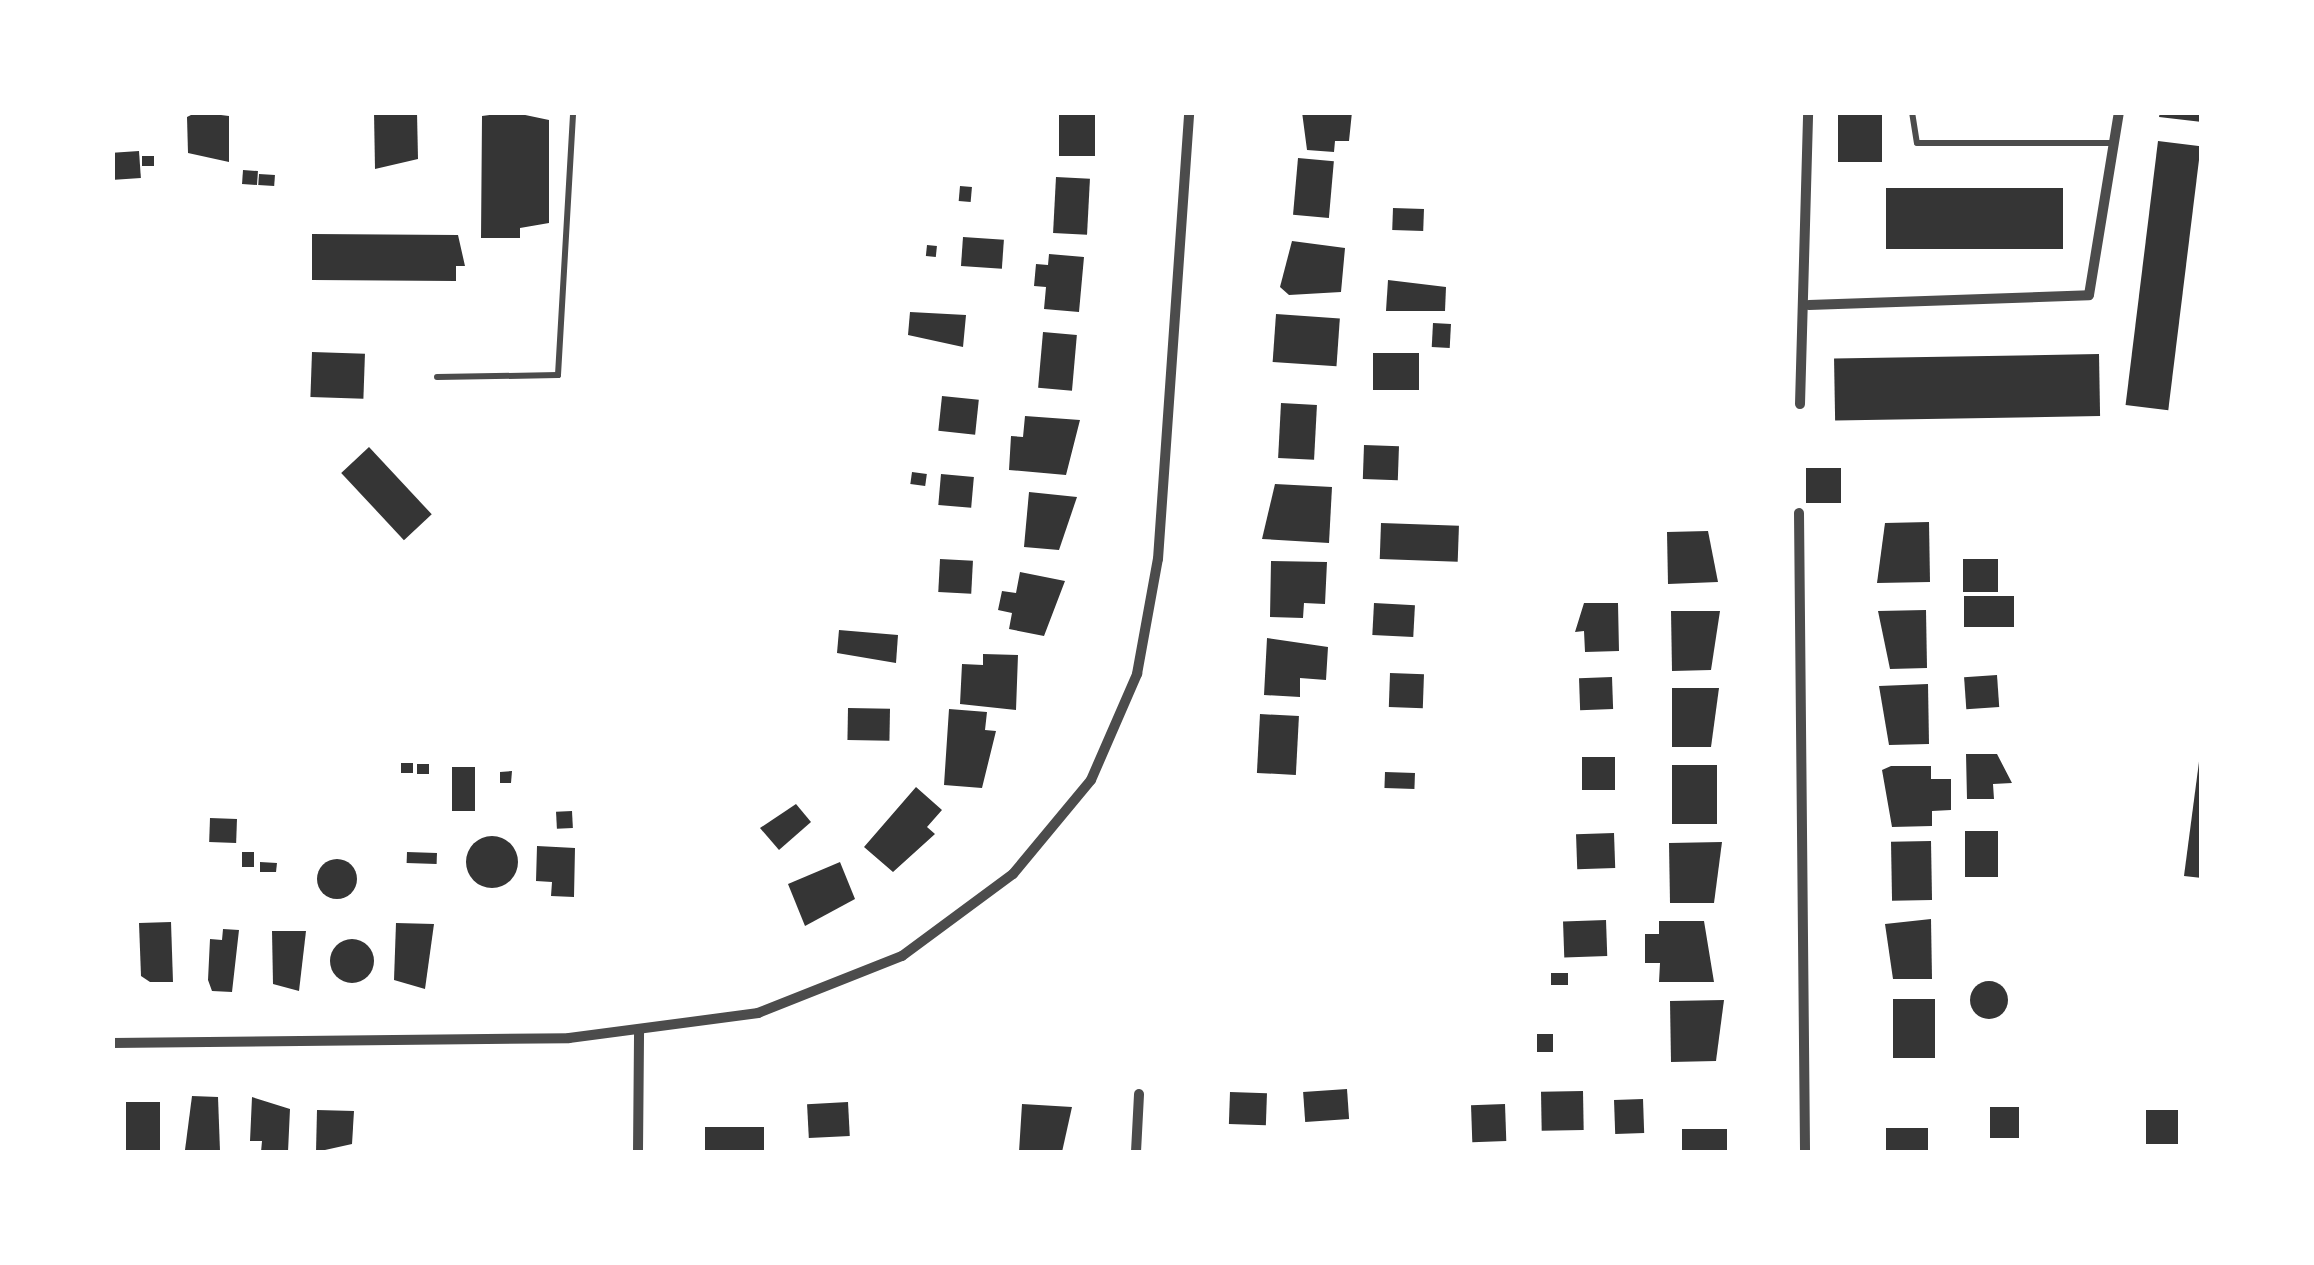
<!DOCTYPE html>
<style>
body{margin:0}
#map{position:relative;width:2314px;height:1265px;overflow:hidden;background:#fff;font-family:"Archivo Narrow",sans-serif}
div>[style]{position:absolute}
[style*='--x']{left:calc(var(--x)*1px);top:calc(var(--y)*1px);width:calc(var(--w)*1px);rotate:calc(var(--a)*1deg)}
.building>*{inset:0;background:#353535;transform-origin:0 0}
.round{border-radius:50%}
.service>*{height:6px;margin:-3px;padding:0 3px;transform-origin:3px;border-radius:3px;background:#4c4c4c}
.minor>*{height:10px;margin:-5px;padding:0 5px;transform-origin:5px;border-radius:5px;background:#4c4c4c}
span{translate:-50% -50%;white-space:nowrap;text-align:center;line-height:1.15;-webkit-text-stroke:10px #fff;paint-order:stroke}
.frame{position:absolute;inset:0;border:115px solid #fff;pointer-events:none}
</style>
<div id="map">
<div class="building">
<div style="clip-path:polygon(197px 112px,229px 116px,229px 162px,188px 153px,187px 117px)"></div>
<div style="clip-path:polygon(374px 112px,417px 112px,418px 159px,375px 169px)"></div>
<div style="clip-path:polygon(511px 112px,549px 120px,549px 223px,520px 228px,520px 238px,481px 238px,482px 116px)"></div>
<div style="left:1059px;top:112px;width:36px;height:44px"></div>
<div style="clip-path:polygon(1302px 112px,1352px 112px,1349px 141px,1335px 141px,1334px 152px,1307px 150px)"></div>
<div style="left:1838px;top:112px;width:44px;height:50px"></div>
<div style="clip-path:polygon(2160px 112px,2202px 112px,2202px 122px,2159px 117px)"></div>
<div style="left:2158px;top:141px;width:43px;height:266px;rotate:7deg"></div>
<div style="left:139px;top:151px;width:27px;height:26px;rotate:86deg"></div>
<div style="left:154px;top:156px;width:10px;height:12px;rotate:90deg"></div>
<div style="left:1298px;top:158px;width:36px;height:57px;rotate:5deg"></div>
<div style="left:243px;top:170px;width:15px;height:14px;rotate:4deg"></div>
<div style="left:259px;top:174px;width:16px;height:11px;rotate:4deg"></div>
<div style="left:1056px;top:177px;width:34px;height:56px;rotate:3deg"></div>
<div style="left:960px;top:186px;width:12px;height:15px;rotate:5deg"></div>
<div style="left:2063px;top:188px;width:61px;height:177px;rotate:90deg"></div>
<div style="left:1393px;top:208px;width:31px;height:22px;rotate:2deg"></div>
<div style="clip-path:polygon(312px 234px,458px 235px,465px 266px,456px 266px,456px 281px,312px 280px)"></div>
<div style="left:963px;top:237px;width:41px;height:29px;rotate:4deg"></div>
<div style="clip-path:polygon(1292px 241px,1345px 248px,1341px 292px,1289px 295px,1280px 287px)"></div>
<div style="left:927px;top:245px;width:10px;height:11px;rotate:6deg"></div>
<div style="clip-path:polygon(1049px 254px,1084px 257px,1079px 312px,1044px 309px,1046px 287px,1034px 286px,1036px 264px,1048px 265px)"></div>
<div style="clip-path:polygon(1388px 280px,1446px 287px,1445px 311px,1386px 311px)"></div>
<div style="clip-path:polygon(910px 312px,966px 315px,963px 347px,908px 335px)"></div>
<div style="left:1276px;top:314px;width:64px;height:48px;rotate:4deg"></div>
<div style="left:1433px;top:323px;width:18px;height:24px;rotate:3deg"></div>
<div style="left:1043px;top:332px;width:34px;height:56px;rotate:5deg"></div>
<div style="left:312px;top:352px;width:53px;height:45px;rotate:2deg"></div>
<div style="left:1373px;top:353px;width:46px;height:37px"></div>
<div style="left:2099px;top:354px;width:62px;height:265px;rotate:89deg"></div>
<div style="left:942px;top:396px;width:37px;height:35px;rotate:6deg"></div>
<div style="left:1281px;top:403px;width:36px;height:55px;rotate:3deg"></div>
<div style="clip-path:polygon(1025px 416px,1080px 420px,1066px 475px,1009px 470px,1011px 436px,1023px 437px)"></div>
<div style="left:1364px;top:445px;width:35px;height:34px;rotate:2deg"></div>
<div style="left:369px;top:447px;width:92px;height:38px;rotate:47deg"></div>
<div style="left:1806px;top:468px;width:35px;height:35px"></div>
<div style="left:912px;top:472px;width:15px;height:12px;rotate:8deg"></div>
<div style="left:941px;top:474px;width:33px;height:31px;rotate:5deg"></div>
<div style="clip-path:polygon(1275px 484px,1332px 487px,1329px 543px,1262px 539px)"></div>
<div style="clip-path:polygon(1029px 492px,1077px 497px,1059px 550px,1024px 547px)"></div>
<div style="clip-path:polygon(1929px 522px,1930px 582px,1877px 583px,1885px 523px)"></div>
<div style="left:1381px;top:523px;width:78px;height:36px;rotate:2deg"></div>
<div style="clip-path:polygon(1708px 531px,1718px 582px,1668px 584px,1667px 532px)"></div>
<div style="left:940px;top:559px;width:33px;height:33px;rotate:3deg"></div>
<div style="left:1963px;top:559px;width:35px;height:33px"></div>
<div style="clip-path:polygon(1271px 561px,1327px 562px,1325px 604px,1304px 603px,1303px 618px,1270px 617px)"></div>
<div style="clip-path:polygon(1020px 572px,1065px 581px,1044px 636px,1009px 629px,1012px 613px,998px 610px,1002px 591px,1016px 593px)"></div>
<div style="left:1964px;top:596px;width:50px;height:31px"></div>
<div style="left:1374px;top:603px;width:41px;height:32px;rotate:3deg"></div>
<div style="clip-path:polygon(1584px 603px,1618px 603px,1619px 651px,1585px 652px,1584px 631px,1575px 632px)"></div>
<div style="clip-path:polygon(1926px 610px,1927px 668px,1890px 669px,1878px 611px)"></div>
<div style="clip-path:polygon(1671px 611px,1720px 611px,1711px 670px,1672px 671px)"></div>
<div style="clip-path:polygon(839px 630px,898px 635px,896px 663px,837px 653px)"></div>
<div style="clip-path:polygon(1267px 638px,1328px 647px,1326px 680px,1300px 678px,1300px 697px,1264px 695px)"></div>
<div style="clip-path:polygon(983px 654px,1018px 655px,1016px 710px,960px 704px,962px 664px,983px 665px)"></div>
<div style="left:1390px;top:673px;width:34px;height:34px;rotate:2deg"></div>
<div style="left:1997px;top:675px;width:32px;height:33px;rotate:86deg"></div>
<div style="left:1612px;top:677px;width:32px;height:33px;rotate:88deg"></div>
<div style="clip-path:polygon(1928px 684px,1929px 744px,1889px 745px,1879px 686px)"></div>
<div style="clip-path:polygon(1672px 688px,1719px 688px,1711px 747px,1672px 747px)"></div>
<div style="left:848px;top:708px;width:42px;height:32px;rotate:1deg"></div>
<div style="clip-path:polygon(949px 709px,987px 712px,985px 730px,996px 731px,982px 788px,944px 785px)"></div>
<div style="left:1260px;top:714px;width:39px;height:59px;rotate:3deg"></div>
<div style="clip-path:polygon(2202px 739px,2202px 878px,2184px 876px)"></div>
<div style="clip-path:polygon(1966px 754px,1997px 754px,2012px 783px,1993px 784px,1994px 799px,1967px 799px)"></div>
<div style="left:1582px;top:757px;width:33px;height:33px"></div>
<div style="left:401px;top:763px;width:12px;height:10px"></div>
<div style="left:417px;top:764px;width:12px;height:10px"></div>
<div style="left:1672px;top:765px;width:45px;height:59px"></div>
<div style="clip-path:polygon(1891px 766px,1931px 766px,1931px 779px,1951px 779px,1951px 810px,1932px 811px,1932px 826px,1892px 827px,1882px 770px)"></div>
<div style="left:452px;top:767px;width:23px;height:44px"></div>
<div style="clip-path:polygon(512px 771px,511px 783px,500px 783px,500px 772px)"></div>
<div style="left:1385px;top:772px;width:30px;height:16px;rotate:2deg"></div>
<div style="clip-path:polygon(916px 787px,942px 810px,927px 827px,935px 834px,893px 872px,864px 847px)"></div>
<div style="clip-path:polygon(796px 804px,811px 822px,779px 850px,760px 828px)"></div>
<div style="left:572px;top:811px;width:17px;height:16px;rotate:87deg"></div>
<div style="left:210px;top:818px;width:27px;height:24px;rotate:2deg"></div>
<div style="left:1965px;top:831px;width:33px;height:46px"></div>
<div style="left:1614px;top:833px;width:35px;height:38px;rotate:88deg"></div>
<div class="round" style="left:466px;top:836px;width:52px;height:52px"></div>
<div style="left:1931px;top:841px;width:59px;height:40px;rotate:89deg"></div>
<div style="clip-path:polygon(1722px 842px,1714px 903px,1670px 903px,1669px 843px)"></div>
<div style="clip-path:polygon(537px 846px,575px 848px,574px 897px,551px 896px,552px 882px,536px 881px)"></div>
<div style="left:242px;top:852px;width:12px;height:15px"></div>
<div style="left:407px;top:852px;width:30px;height:11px;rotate:2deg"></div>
<div class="round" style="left:317px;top:859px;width:40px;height:40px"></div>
<div style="clip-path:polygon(260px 862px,277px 863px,276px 872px,260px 872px)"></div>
<div style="clip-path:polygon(840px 862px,855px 899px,805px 926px,788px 884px)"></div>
<div style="clip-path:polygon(1931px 919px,1932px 979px,1893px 979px,1885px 924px)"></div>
<div style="left:1606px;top:920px;width:36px;height:43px;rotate:88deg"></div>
<div style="clip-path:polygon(1659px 921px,1704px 921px,1714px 982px,1659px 982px,1660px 963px,1645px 963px,1645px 934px,1659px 934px)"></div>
<div style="clip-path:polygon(171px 922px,173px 982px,150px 982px,141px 976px,139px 923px)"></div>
<div style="clip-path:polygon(396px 923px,434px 924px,425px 989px,394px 980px)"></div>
<div style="clip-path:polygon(223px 929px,239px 930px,232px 992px,212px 991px,208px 980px,210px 939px,222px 940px)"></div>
<div style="clip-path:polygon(272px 931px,306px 931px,299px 991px,273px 984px)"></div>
<div class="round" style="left:330px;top:939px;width:44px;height:44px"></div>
<div style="left:1568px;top:973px;width:12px;height:17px;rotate:90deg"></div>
<div class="round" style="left:1970px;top:981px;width:38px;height:38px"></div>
<div style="left:1893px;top:999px;width:42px;height:59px"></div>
<div style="clip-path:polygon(1724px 1000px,1716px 1061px,1671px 1062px,1670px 1001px)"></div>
<div style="left:1537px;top:1034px;width:16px;height:18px"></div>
<div style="left:1347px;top:1089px;width:30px;height:44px;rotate:86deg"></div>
<div style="left:1583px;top:1091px;width:39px;height:42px;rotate:89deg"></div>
<div style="left:1230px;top:1092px;width:37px;height:32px;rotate:2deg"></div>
<div style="clip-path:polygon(192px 1096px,218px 1097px,220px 1151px,185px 1150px)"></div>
<div style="clip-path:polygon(252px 1097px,290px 1109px,288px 1152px,261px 1152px,262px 1141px,250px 1141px)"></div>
<div style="left:1643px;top:1099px;width:34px;height:29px;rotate:88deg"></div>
<div style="left:126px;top:1102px;width:34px;height:50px"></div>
<div style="left:848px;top:1102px;width:34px;height:41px;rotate:87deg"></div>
<div style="clip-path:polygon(1022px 1104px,1072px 1107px,1062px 1152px,1019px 1152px)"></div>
<div style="left:1505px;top:1104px;width:37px;height:34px;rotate:88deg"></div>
<div style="left:1990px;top:1107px;width:29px;height:31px"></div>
<div style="clip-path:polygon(317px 1110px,354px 1111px,352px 1144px,316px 1152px)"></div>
<div style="left:2146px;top:1110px;width:32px;height:34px"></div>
<div style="left:705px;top:1127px;width:59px;height:26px"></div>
<div style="left:1886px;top:1128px;width:42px;height:24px"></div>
<div style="left:1682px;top:1129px;width:45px;height:23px"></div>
</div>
<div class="service">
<div style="--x:1912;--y:112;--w:31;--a:81"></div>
<div style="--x:1917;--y:143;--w:196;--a:0"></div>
<div style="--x:437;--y:377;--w:121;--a:-0.9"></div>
<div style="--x:558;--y:375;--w:263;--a:-86.7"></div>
</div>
<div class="minor">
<div style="--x:1809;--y:305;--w:280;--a:-2"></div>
<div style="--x:2089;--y:295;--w:185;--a:-80.7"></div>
<div style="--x:1800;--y:404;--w:292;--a:-88.4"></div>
<div style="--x:1799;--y:513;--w:639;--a:89.46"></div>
<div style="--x:112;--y:1043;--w:457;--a:-0.6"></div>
<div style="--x:569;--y:1038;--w:191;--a:-7.5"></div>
<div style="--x:758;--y:1013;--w:155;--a:-21.6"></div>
<div style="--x:902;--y:956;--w:138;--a:-36.5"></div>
<div style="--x:1013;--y:874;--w:122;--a:-50.3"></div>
<div style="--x:1091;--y:780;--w:116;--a:-66.5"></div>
<div style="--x:1137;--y:674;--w:117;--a:-79.7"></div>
<div style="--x:1158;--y:559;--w:448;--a:-86"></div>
<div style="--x:638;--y:1152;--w:120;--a:-89.5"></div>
<div style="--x:1136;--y:1152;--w:58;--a:-87"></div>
</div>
<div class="frame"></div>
</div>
